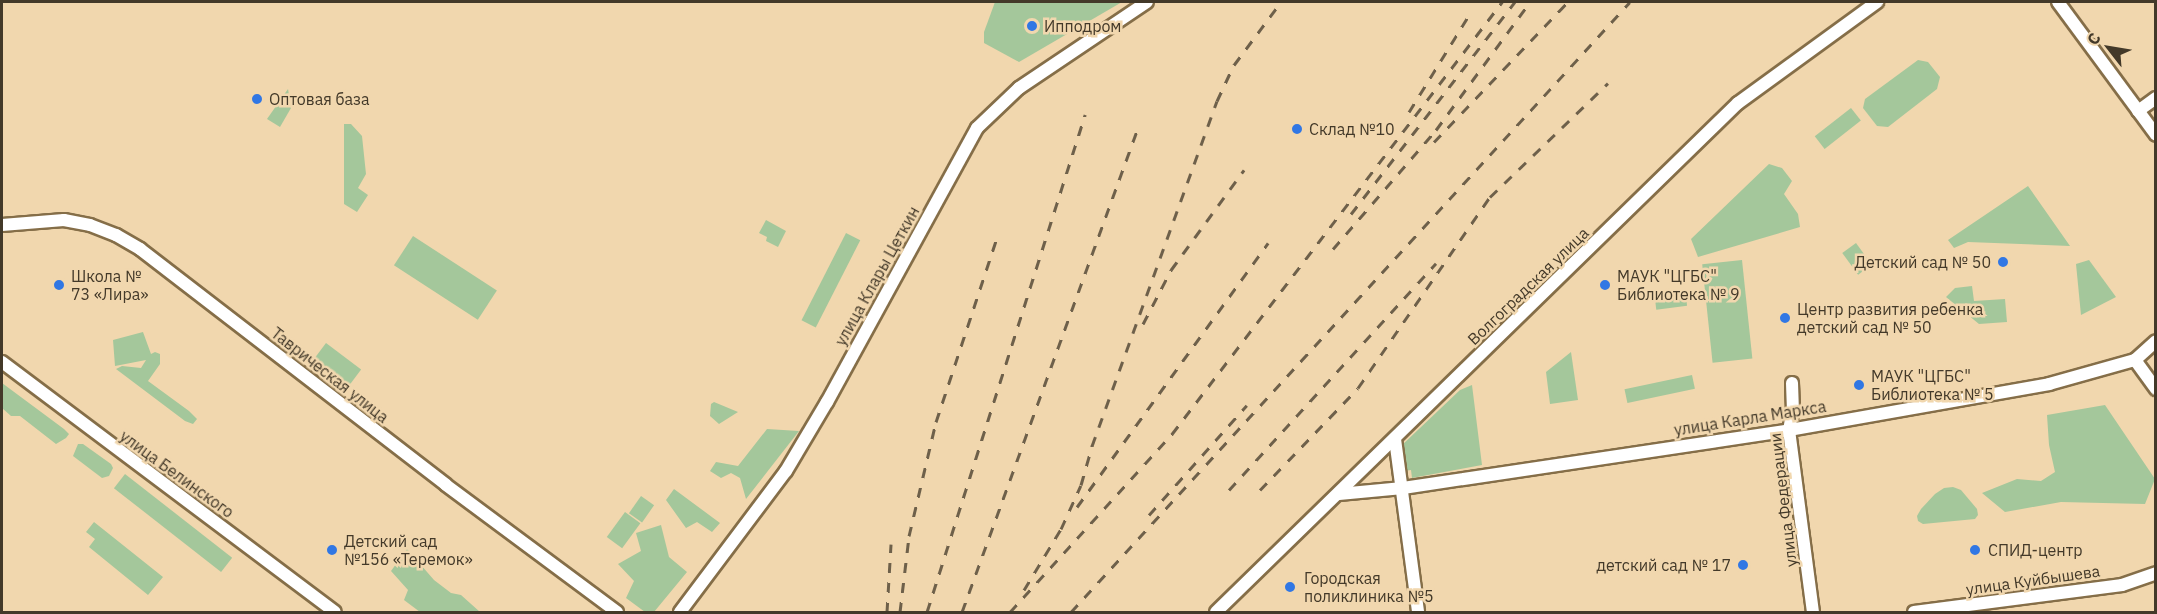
<!DOCTYPE html>
<meta charset="utf-8">
<style>
body{margin:0}
#map{position:relative;width:2157px;height:614px;overflow:hidden;background:#f1d7ae;font-family:"IBM Plex Sans",sans-serif}
div>[style]{position:absolute}
[style*='--x']{left:calc(var(--x)*1px);top:calc(var(--y)*1px);width:calc(var(--w)*1px);rotate:calc(var(--a)*1deg)}
.green>*{inset:0;background:#a4c79b;transform-origin:0 0}
.roads{filter:drop-shadow(2px 0 #856e48) drop-shadow(-2px 0 #856e48) drop-shadow(0 2px #856e48) drop-shadow(0 -2px #856e48)}
.minor>*{height:12px;margin:-6px;padding:0 6px;transform-origin:6px;border-radius:6px;background:#fff}
.rail>*{height:3px;margin-top:-1.5px;transform-origin:0;background:repeating-linear-gradient(90deg,#6e604a 0 10px,transparent 0 20px)}
.dots>*{width:16px;height:16px;translate:-50% -50%;box-sizing:border-box;border:3px solid #f1d7ae;border-radius:50%}
span{translate:-50% -50%;white-space:nowrap;text-align:center;line-height:1.15;-webkit-text-stroke:5px #f1d7ae;paint-order:stroke}
.poi-label{font-size:16px;color:#433929}
.left{translate:0 -50%;text-align:left}
.right{translate:-100% -50%;text-align:right}
.street-label{font-size:16px;color:#433929}
.frame{position:absolute;inset:0;border:3px solid #433929;pointer-events:none}
.north{position:absolute;left:2079px;top:18px;width:60px;height:60px;-webkit-text-stroke:4px #f1d7ae;paint-order:stroke;rotate:301deg;font-size:16px;font-weight:700;line-height:24px;text-align:center;color:#433929}
.north::after{content:'';display:block;margin:auto;width:21px;height:27px;background:#433929;clip-path:polygon(50% 0,100% 100%,50% 72%,0 100%)}
</style>
<div id="map">
<div class="green">
<div style="clip-path:polygon(995px 2px,1122px 2px,1019px 62px,984px 43px,984px 32px)"></div>
<div style="clip-path:polygon(1918px 60px,1928px 62px,1940px 77px,1937px 89px,1888px 127px,1877px 126px,1863px 108px,1865px 99px)"></div>
<div style="clip-path:polygon(288px 89px,291px 108px,280px 127px,267px 119px)"></div>
<div style="left:1851px;top:108px;width:16px;height:46px;rotate:52deg"></div>
<div style="clip-path:polygon(344px 124px,351px 124px,362px 136px,366px 174px,358px 188px,368px 195px,357px 212px,344px 204px)"></div>
<div style="clip-path:polygon(1769px 164px,1782px 168px,1792px 181px,1784px 194px,1798px 214px,1800px 227px,1698px 257px,1691px 239px)"></div>
<div style="clip-path:polygon(2028px 186px,2070px 246px,1968px 242px,1954px 248px,1948px 240px)"></div>
<div style="clip-path:polygon(766px 220px,786px 231px,778px 247px,766px 241px,767px 237px,759px 233px)"></div>
<div style="left:846px;top:233px;width:16px;height:98px;rotate:27deg"></div>
<div style="left:413px;top:236px;width:100px;height:35px;rotate:33deg"></div>
<div style="left:1856px;top:243px;width:27px;height:17px;rotate:54deg"></div>
<div style="left:1742px;top:260px;width:99px;height:40px;rotate:84deg"></div>
<div style="clip-path:polygon(2089px 260px,2116px 297px,2081px 315px,2076px 264px)"></div>
<div style="clip-path:polygon(1972px 286px,1974px 301px,2005px 299px,2007px 322px,1979px 324px,1946px 297px,1955px 288px)"></div>
<div style="left:1685px;top:289px;width:17px;height:31px;rotate:83deg"></div>
<div style="clip-path:polygon(143px 332px,151px 354px,155px 352px,160px 354px,160px 364px,148px 381px,189px 411px,197px 419px,193px 424px,185px 421px,116px 369px,122px 366px,141px 368px,146px 360px,115px 366px,113px 340px)"></div>
<div style="left:326px;top:343px;width:44px;height:19px;rotate:37deg"></div>
<div style="clip-path:polygon(1571px 352px,1578px 400px,1550px 404px,1546px 372px)"></div>
<div style="left:1692px;top:375px;width:14px;height:69px;rotate:78deg"></div>
<div style="clip-path:polygon(2px 383px,64px 429px,69px 434px,66px 438px,56px 444px,20px 416px,11px 416px,2px 408px)"></div>
<div style="clip-path:polygon(1472px 385px,1482px 465px,1412px 478px,1411px 470px,1404px 471px,1400px 447px,1460px 390px)"></div>
<div style="clip-path:polygon(714px 402px,738px 412px,719px 424px,710px 416px,711px 404px)"></div>
<div style="clip-path:polygon(2105px 405px,2155px 479px,2145px 504px,2061px 502px,2005px 512px,1982px 493px,2017px 479px,2041px 481px,2055px 472px,2049px 445px,2047px 415px)"></div>
<div style="clip-path:polygon(767px 429px,799px 431px,746px 499px,740px 478px,731px 473px,721px 478px,710px 471px,716px 462px,738px 466px)"></div>
<div style="clip-path:polygon(78px 444px,83px 444px,111px 464px,113px 468px,109px 476px,102px 478px,73px 456px)"></div>
<div style="left:125px;top:474px;width:136px;height:18px;rotate:38deg"></div>
<div style="clip-path:polygon(1953px 487px,1961px 490px,1977px 509px,1978px 515px,1975px 519px,1923px 524px,1918px 521px,1917px 516px,1921px 509px,1935px 494px,1944px 488px)"></div>
<div style="clip-path:polygon(674px 489px,720px 523px,712px 532px,697px 522px,686px 528px,666px 500px)"></div>
<div style="left:641px;top:496px;width:16px;height:21px;rotate:35deg"></div>
<div style="left:625px;top:512px;width:19px;height:31px;rotate:36deg"></div>
<div style="clip-path:polygon(94px 522px,163px 577px,148px 595px,89px 547px,95px 539px,86px 532px)"></div>
<div style="clip-path:polygon(661px 525px,669px 557px,687px 572px,654px 612px,645px 612px,626px 598px,634px 581px,618px 564px,641px 551px,636px 533px)"></div>
<div style="clip-path:polygon(407px 549px,434px 580px,451px 593px,461px 595px,480px 612px,420px 612px,404px 600px,408px 590px,391px 571px)"></div>
</div>
<div class="roads">
<div class="minor">
<div style="--x:2058;--y:2;--w:165;--a:53.6"></div>
<div style="--x:2138;--y:111;--w:22;--a:-36"></div>
<div style="--x:2;--y:225;--w:62;--a:-4.6"></div>
<div style="--x:64;--y:220;--w:26;--a:11"></div>
<div style="--x:90;--y:225;--w:28;--a:21"></div>
<div style="--x:116;--y:235;--w:28;--a:30"></div>
<div style="--x:140;--y:249;--w:386;--a:37.6"></div>
<div style="--x:446;--y:485;--w:213;--a:36.6"></div>
<div style="--x:2135;--y:360;--w:36;--a:54"></div>
<div style="--x:2;--y:362;--w:416;--a:36.9"></div>
<div style="--x:1792;--y:383;--w:25;--a:88"></div>
<div style="--x:1793;--y:408;--w:22;--a:100"></div>
<div style="--x:1789;--y:430;--w:184;--a:82.5"></div>
<div style="--x:1395;--y:439;--w:175;--a:82.4"></div>
<div style="--x:1339;--y:494;--w:64;--a:-5.4"></div>
<div style="--x:1403;--y:488;--w:390;--a:-8.5"></div>
<div style="--x:1789;--y:430;--w:264;--a:-10"></div>
<div style="--x:2049;--y:384;--w:89;--a:-15.6"></div>
<div style="--x:2135;--y:360;--w:28;--a:-42"></div>
<div style="--x:680;--y:612;--w:176;--a:-53.1"></div>
<div style="--x:786;--y:471;--w:80;--a:-59.3"></div>
<div style="--x:827;--y:402;--w:312;--a:-61.3"></div>
<div style="--x:977;--y:128;--w:58;--a:-43.6"></div>
<div style="--x:1019;--y:88;--w:154;--a:-33.9"></div>
<div style="--x:1216;--y:612;--w:729;--a:-44.28"></div>
<div style="--x:1738;--y:103;--w:172;--a:-36"></div>
<div style="--x:1914;--y:612;--w:210;--a:-7.4"></div>
<div style="--x:2122;--y:585;--w:36;--a:-19"></div>
</div>
</div>
<div class="rail">
<div style="--x:1409;--y:112;--w:112;--a:-58.2"></div>
<div style="--x:1434;--y:142;--w:194;--a:-46.3"></div>
<div style="--x:1351;--y:214;--w:268;--a:-52.3"></div>
<div style="--x:1333;--y:249;--w:157;--a:-49.1"></div>
<div style="--x:1436;--y:130;--w:159;--a:-53.7"></div>
<div style="--x:1143;--y:324;--w:61;--a:-62.6"></div>
<div style="--x:1171;--y:270;--w:124;--a:-53.9"></div>
<div style="--x:1229;--y:490;--w:307;--a:-47.6"></div>
<div style="--x:1260;--y:490;--w:141;--a:-46.1"></div>
<div style="--x:1358;--y:388;--w:232;--a:-55.4"></div>
<div style="--x:1490;--y:197;--w:164;--a:-44"></div>
<div style="--x:1077;--y:507;--w:326;--a:-54.1"></div>
<div style="--x:1149;--y:515;--w:147;--a:-48.3"></div>
<div style="--x:1024;--y:590;--w:71;--a:-58.8"></div>
<div style="--x:1061;--y:529;--w:48;--a:-65.6"></div>
<div style="--x:1081;--y:485;--w:41;--a:-74.2"></div>
<div style="--x:1092;--y:446;--w:367;--a:-70.1"></div>
<div style="--x:1217;--y:101;--w:40;--a:-65"></div>
<div style="--x:1234;--y:65;--w:79;--a:-53.3"></div>
<div style="--x:887;--y:612;--w:68;--a:-86.6"></div>
<div style="--x:900;--y:612;--w:77;--a:-83.2"></div>
<div style="--x:909;--y:536;--w:117;--a:-76.7"></div>
<div style="--x:936;--y:422;--w:191;--a:-71.7"></div>
<div style="--x:927;--y:612;--w:522;--a:-72.36"></div>
<div style="--x:962;--y:612;--w:515;--a:-70.02"></div>
<div style="--x:1010;--y:612;--w:241;--a:-47.7"></div>
<div style="--x:1172;--y:434;--w:544;--a:-52.62"></div>
<div style="--x:1071;--y:612;--w:827;--a:-47.5"></div>
</div>
<div class="dots">
<div style="left:1032px;top:26px;background:#3177e4"></div>
<div style="left:257px;top:99px;background:#3177e4"></div>
<div style="left:1297px;top:129px;background:#3177e4"></div>
<div style="left:2003px;top:262px;background:#3177e4"></div>
<div style="left:59px;top:285px;background:#3177e4"></div>
<div style="left:1605px;top:285px;background:#3177e4"></div>
<div style="left:1785px;top:318px;background:#3177e4"></div>
<div style="left:1859px;top:385px;background:#3177e4"></div>
<div style="left:332px;top:550px;background:#3177e4"></div>
<div style="left:1975px;top:550px;background:#3177e4"></div>
<div style="left:1743px;top:565px;background:#3177e4"></div>
<div style="left:1290px;top:587px;background:#3177e4"></div>
</div>
<div class="poi-label">
<span class="left" style="left:1044px;top:26px">Ипподром</span>
<span class="left" style="left:269px;top:99px">Оптовая база</span>
<span class="left" style="left:1309px;top:129px">Склад №10</span>
<span class="right" style="left:1991px;top:262px">Детский сад № 50</span>
<span class="left" style="left:71px;top:285px">Школа №<br>73 «Лира»</span>
<span class="left" style="left:1617px;top:285px">МАУК "ЦГБС"<br>Библиотека № 9</span>
<span class="left" style="left:1797px;top:318px">Центр развития ребенка<br>детский сад № 50</span>
<span class="left" style="left:1871px;top:385px">МАУК "ЦГБС"<br>Библиотека № 5</span>
<span class="left" style="left:344px;top:550px">Детский сад<br>№156 «Теремок»</span>
<span class="left" style="left:1988px;top:550px">СПИД-центр</span>
<span class="right" style="left:1731px;top:565px">детский сад № 17</span>
<span class="left" style="left:1304px;top:587px">Городская<br>поликлиника №5</span>
</div>
<div class="street-label">
<span style="left:877px;top:276px;rotate:-61deg">улица Клары Цеткин</span>
<span style="left:1528px;top:286px;rotate:-44deg">Волгоградская улица</span>
<span style="left:330px;top:375px;rotate:38deg">Таврическая улица</span>
<span style="left:1750px;top:418px;rotate:-9deg">улица Карла Маркса</span>
<span style="left:177px;top:474px;rotate:36deg">улица Белинского</span>
<span style="left:1783px;top:500px;rotate:-97deg">улица Федерации</span>
<span style="left:2033px;top:580px;rotate:-8deg">улица Куйбышева</span>
</div>
<div class="frame"></div>
<div class="north">С</div>
</div>
